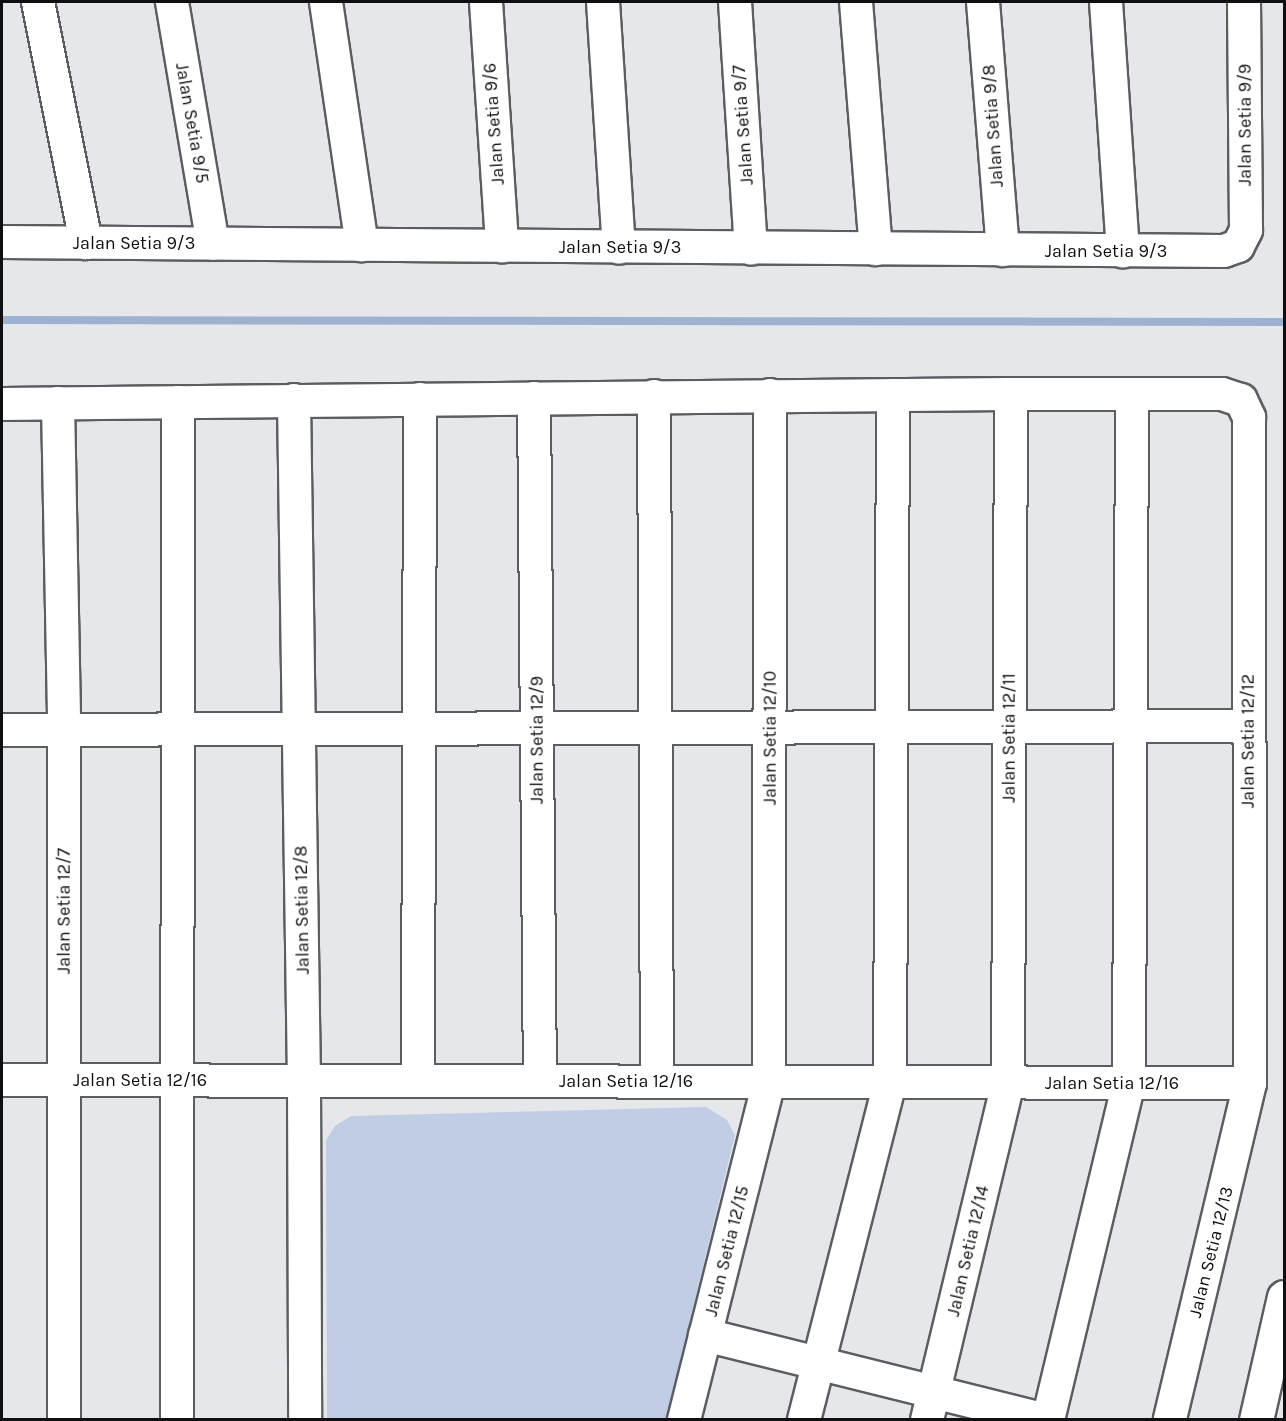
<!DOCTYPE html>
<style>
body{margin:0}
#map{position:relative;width:1286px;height:1421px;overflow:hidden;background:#e5e7eb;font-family:Karla,sans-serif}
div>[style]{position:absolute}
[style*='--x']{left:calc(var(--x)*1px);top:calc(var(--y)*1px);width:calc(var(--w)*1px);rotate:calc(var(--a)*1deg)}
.green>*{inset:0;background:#c0cde4}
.stream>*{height:8px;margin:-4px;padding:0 4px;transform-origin:4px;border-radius:4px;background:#9fb1d0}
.roads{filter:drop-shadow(2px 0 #5b5d60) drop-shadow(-2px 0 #5b5d60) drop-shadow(0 2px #5b5d60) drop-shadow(0 -2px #5b5d60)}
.minor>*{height:32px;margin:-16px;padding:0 16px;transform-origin:16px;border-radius:16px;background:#fff}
.major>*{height:33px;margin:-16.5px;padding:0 16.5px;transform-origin:16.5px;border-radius:16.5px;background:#fff}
span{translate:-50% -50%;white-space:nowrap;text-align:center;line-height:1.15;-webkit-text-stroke:4.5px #fff;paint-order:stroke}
.street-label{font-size:18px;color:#0f0f11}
.frame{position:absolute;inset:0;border:3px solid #0f0f11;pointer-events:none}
</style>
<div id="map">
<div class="green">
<div style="clip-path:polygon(706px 1107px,727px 1120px,735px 1135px,666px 1419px,327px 1419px,326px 1140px,335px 1126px,351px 1116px)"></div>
</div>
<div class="stream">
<div style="--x:2;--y:320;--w:1279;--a:0.09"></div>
</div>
<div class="roads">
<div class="minor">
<div style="--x:38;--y:2;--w:246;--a:78.7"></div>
<div style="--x:172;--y:2;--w:245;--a:80.4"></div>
<div style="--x:326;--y:2;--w:246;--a:81.6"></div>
<div style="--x:486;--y:2;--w:245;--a:86.2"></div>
<div style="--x:603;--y:2;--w:246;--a:86.3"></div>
<div style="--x:735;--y:2;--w:247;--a:86.3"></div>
<div style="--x:856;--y:2;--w:248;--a:85.4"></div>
<div style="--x:983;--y:2;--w:249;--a:85.4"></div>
<div style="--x:1106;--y:2;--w:250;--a:86.1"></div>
<div style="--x:2;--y:242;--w:1222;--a:0.42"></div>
<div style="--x:1224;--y:251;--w:15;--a:-20"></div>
<div style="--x:1238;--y:246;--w:18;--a:-63"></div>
<div style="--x:1246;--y:230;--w:228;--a:-90.5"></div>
<div style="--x:654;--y:396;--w:685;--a:89.75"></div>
<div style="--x:534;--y:398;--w:683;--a:89.5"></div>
<div style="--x:294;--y:400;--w:681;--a:89.16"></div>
<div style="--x:304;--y:1081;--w:339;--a:89.8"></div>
<div style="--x:58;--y:403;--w:327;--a:88.9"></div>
<div style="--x:64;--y:730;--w:690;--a:90"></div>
<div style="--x:2;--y:404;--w:1009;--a:-0.57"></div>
<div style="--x:1011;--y:394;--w:211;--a:0"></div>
<div style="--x:1222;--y:394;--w:20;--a:18"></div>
<div style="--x:1241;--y:400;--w:19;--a:65"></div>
<div style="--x:1249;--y:417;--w:666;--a:89.91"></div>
<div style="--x:1250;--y:1083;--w:346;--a:103.4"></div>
<div style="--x:2;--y:730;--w:1246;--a:-0.18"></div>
<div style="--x:2;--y:1080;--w:1248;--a:0.14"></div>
<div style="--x:418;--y:1081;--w:682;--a:-89.83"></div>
<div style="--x:705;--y:1335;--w:350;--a:14"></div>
<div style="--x:177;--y:1420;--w:1018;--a:-89.94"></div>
<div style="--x:684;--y:1420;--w:349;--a:-75.9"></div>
<div style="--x:769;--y:1082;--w:687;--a:-89.92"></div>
<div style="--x:804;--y:1420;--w:349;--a:-75.7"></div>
<div style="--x:890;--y:1082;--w:687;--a:-89.75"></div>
<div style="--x:927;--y:1420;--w:348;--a:-76.5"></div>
<div style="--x:1008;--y:1082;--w:688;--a:-89.75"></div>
<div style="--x:1048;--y:1420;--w:347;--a:-76.5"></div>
<div style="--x:1129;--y:1083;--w:689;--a:-89.75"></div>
</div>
<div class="major">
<div style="--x:1256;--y:1420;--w:126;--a:-77.2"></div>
</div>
</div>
<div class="street-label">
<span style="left:192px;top:123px;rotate:80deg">Jalan Setia 9/5</span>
<span style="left:494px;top:124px;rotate:-94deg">Jalan Setia 9/6</span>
<span style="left:743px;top:125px;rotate:-94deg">Jalan Setia 9/7</span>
<span style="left:1245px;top:125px;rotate:-90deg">Jalan Setia 9/9</span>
<span style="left:993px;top:126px;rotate:-94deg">Jalan Setia 9/8</span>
<span style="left:134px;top:243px">Jalan Setia 9/3</span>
<span style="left:620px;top:247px">Jalan Setia 9/3</span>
<span style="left:1106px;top:251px">Jalan Setia 9/3</span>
<span style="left:770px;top:738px;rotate:-90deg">Jalan Setia 12/10</span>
<span style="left:1009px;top:738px;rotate:-90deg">Jalan Setia 12/11</span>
<span style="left:537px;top:740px;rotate:-90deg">Jalan Setia 12/9</span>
<span style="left:1248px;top:741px;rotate:-90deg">Jalan Setia 12/12</span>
<span style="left:302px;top:910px;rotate:-91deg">Jalan Setia 12/8</span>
<span style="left:64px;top:911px;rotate:-90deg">Jalan Setia 12/7</span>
<span style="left:140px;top:1080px">Jalan Setia 12/16</span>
<span style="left:626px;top:1081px">Jalan Setia 12/16</span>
<span style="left:1112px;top:1083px">Jalan Setia 12/16</span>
<span style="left:727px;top:1251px;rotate:-76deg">Jalan Setia 12/15</span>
<span style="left:968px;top:1251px;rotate:-77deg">Jalan Setia 12/14</span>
<span style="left:1211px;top:1252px;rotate:-76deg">Jalan Setia 12/13</span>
</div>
<div class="frame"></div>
</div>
